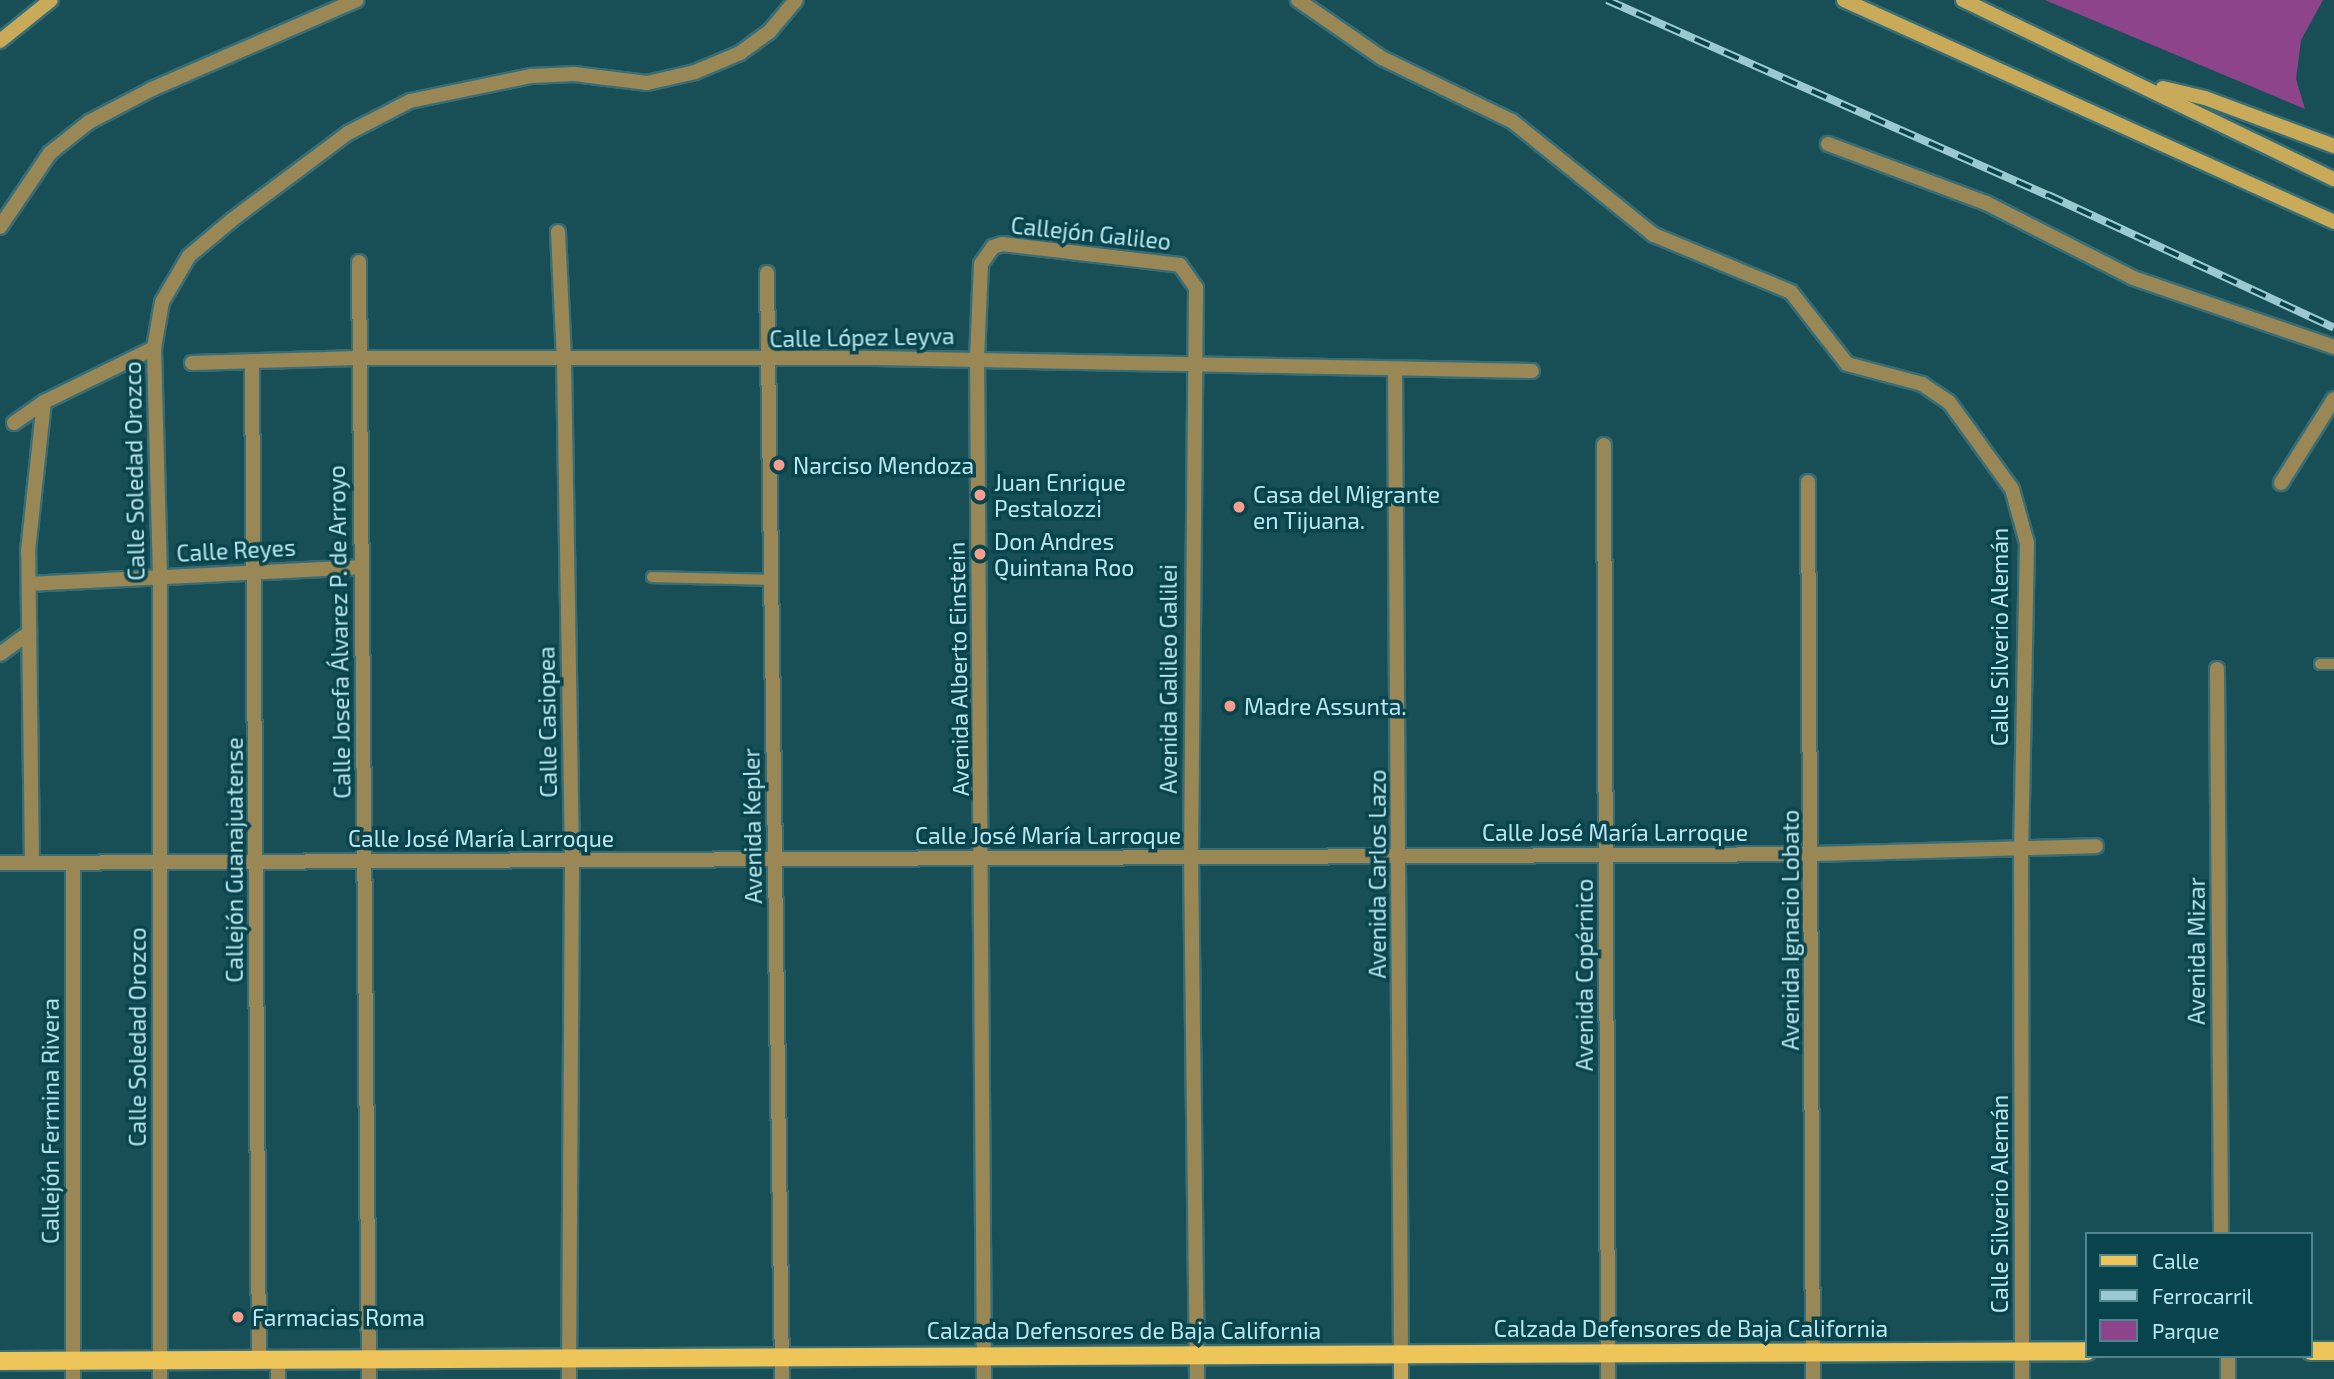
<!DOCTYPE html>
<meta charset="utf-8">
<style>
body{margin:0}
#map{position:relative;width:2334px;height:1379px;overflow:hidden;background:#184f57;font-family:"Exo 2",sans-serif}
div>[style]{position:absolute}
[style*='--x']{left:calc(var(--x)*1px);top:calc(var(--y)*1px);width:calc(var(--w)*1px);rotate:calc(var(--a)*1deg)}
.green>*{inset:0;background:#8e448b}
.roads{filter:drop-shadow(2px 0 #386d75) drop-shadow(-2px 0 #386d75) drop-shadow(0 2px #386d75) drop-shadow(0 -2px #386d75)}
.lane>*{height:10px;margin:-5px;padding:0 5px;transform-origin:5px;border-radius:5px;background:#9a8756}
.street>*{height:14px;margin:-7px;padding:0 7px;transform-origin:7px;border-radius:7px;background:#9a8756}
.secondary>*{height:14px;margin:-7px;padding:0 7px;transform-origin:7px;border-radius:7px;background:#c9aa59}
.primary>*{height:18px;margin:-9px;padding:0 9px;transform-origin:9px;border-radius:9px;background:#edc558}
.rail>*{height:8px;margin-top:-4px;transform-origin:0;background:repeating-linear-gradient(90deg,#09444c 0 16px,#9ac9d1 0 32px);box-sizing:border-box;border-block:2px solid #9ac9d1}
.dots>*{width:19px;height:19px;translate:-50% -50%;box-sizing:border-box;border:4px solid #09444c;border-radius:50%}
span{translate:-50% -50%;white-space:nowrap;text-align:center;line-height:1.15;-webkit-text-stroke:7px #09444c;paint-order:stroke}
.street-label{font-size:23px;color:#bae7ef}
.poi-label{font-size:23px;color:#bae7ef}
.left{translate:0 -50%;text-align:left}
.legend{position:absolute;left:2085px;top:1232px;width:228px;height:126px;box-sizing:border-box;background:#09444c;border:2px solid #50858d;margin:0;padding:9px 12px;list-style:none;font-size:21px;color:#bae7ef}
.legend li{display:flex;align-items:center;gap:14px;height:35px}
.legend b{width:35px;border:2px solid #50858d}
</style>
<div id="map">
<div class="green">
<div style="clip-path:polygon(2045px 0,2323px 0,2301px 40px,2296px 79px,2305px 109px)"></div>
</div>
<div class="roads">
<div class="lane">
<div style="--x:652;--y:577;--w:120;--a:1.4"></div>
<div style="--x:2320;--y:664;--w:14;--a:0"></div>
</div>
<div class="street">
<div style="--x:1298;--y:0;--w:102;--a:34.6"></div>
<div style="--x:1382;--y:58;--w:144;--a:25.9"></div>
<div style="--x:1512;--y:121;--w:182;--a:38.8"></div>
<div style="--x:1654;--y:235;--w:148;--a:22.6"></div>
<div style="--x:1791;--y:292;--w:91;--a:52.1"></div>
<div style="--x:1847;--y:364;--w:78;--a:14.9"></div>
<div style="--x:1922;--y:384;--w:32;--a:34"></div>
<div style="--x:1949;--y:402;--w:107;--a:54.1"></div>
<div style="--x:2012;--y:489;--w:56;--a:74.5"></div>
<div style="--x:2027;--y:543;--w:303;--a:91.1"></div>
<div style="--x:2021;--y:846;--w:533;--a:89.89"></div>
<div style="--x:1828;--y:144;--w:169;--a:20.5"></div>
<div style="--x:1986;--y:203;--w:165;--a:27"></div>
<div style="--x:2133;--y:278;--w:213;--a:18.9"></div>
<div style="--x:0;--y:227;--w:89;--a:-56"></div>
<div style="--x:50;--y:153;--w:50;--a:-38.5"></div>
<div style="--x:89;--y:122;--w:71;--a:-27.6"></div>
<div style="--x:152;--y:89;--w:223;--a:-23.5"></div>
<div style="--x:558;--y:232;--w:128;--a:87.3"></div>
<div style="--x:564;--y:360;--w:500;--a:89.08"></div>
<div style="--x:572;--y:860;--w:519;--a:90.33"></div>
<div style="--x:359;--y:262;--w:1117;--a:89.49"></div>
<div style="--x:767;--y:273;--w:1106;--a:89.22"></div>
<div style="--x:252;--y:361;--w:997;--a:89.6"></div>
<div style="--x:192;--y:363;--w:166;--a:-1.7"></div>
<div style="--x:358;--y:358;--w:518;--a:0"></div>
<div style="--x:876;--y:358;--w:656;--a:1.14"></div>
<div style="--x:1395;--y:370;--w:983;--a:89.65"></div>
<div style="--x:14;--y:423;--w:37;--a:-35"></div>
<div style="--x:44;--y:402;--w:123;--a:-26.1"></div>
<div style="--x:1604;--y:445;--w:934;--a:89.75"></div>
<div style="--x:1808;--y:482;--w:897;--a:89.68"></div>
<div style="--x:2281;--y:483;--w:99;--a:-57.8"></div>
<div style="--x:29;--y:584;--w:333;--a:-2.9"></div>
<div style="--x:0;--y:654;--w:36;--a:-36"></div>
<div style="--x:2217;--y:669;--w:565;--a:89.59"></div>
<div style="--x:0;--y:863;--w:1813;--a:-0.28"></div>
<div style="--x:1813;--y:854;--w:283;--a:-1.6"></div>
<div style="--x:32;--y:863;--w:312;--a:-90.7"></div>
<div style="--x:28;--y:551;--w:150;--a:-83.9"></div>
<div style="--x:2228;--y:1356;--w:23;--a:90"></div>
<div style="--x:278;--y:1358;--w:21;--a:90"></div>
<div style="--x:73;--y:1379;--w:516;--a:-90"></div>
<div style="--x:160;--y:1379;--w:802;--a:-90"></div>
<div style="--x:160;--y:577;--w:229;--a:-91.5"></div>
<div style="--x:154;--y:348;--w:47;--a:-80.1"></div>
<div style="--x:162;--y:302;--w:53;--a:-59.6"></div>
<div style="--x:189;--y:256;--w:57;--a:-40.1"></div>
<div style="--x:233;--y:219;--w:144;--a:-36.8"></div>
<div style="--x:348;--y:133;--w:70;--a:-27.3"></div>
<div style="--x:410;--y:101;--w:124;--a:-11.7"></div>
<div style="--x:531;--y:76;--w:43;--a:-2.7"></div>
<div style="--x:574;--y:74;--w:74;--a:7"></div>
<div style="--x:647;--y:83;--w:49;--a:-12.9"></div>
<div style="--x:695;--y:72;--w:49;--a:-22.9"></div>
<div style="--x:740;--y:53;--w:37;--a:-36"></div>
<div style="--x:770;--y:31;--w:40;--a:-50"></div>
<div style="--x:984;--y:1379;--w:1020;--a:-90.39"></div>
<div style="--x:977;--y:359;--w:95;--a:-87.6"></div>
<div style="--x:981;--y:264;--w:21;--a:-55"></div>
<div style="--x:993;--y:247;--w:9;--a:-18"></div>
<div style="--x:1002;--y:244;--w:179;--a:6.7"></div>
<div style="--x:1180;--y:265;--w:28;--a:55"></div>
<div style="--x:1196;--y:288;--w:569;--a:90.5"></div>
<div style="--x:1191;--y:857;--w:522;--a:89.34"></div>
</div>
<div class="secondary">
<div style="--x:1844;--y:0;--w:538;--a:24.37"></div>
<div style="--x:1963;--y:0;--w:412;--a:25.8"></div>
<div style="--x:0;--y:41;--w:65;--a:-38.8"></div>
<div style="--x:2163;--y:88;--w:43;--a:13.4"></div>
<div style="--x:2205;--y:98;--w:138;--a:20.4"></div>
<div style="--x:1401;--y:1353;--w:26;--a:90"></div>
</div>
<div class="primary">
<div style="--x:2311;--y:1351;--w:23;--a:0"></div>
<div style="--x:0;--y:1361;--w:2087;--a:-0.27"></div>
</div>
</div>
<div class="rail">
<div style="--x:1607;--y:0;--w:482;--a:23.9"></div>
<div style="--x:2048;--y:195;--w:315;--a:24.9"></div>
</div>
<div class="dots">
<div style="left:779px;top:465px;background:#f59d8f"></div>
<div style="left:980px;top:495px;background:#f59d8f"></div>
<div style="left:1239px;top:507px;background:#f59d8f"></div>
<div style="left:980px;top:554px;background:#f59d8f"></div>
<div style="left:1230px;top:706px;background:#f59d8f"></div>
<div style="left:238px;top:1317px;background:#f59d8f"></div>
</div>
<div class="street-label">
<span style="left:1091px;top:233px;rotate:6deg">Callejón Galileo</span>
<span style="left:862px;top:337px;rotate:-1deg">Calle López Leyva</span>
<span style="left:134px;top:471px;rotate:-91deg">Calle Soledad Orozco</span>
<span style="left:236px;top:550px;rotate:-3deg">Calle Reyes</span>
<span style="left:339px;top:632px;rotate:-91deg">Calle Josefa Álvarez P. de Arroyo</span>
<span style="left:1999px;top:637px;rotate:-90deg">Calle Silverio Alemán</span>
<span style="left:958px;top:669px;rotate:-91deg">Avenida Alberto Einstein</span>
<span style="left:1168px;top:679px;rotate:-90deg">Avenida Galileo Galilei</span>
<span style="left:547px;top:722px;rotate:-91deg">Calle Casiopea</span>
<span style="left:752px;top:826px;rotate:-91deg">Avenida Kepler</span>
<span style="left:1615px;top:832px">Calle José María Larroque</span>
<span style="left:1048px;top:835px">Calle José María Larroque</span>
<span style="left:481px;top:838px">Calle José María Larroque</span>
<span style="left:234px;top:860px;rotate:-90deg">Callejón Guanajuatense</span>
<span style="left:1377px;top:874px;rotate:-90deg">Avenida Carlos Lazo</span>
<span style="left:1790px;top:930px;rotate:-90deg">Avenida Ignacio Lobato</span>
<span style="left:2196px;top:951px;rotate:-90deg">Avenida Mizar</span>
<span style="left:1584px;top:975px;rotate:-90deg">Avenida Copérnico</span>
<span style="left:137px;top:1037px;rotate:-90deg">Calle Soledad Orozco</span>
<span style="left:50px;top:1121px;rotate:-90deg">Callejón Fermina Rivera</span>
<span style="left:1999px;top:1204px;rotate:-90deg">Calle Silverio Alemán</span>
<span style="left:1691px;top:1328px">Calzada Defensores de Baja California</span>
<span style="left:1124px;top:1330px">Calzada Defensores de Baja California</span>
</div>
<div class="poi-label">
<span class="left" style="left:793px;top:465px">Narciso Mendoza</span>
<span class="left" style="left:994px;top:495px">Juan Enrique<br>Pestalozzi</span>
<span class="left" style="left:1253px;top:507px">Casa del Migrante<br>en Tijuana.</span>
<span class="left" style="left:994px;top:554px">Don Andres<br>Quintana Roo</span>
<span class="left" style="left:1244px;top:706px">Madre Assunta.</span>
<span class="left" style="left:252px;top:1317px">Farmacias Roma</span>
</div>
<ul class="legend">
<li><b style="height:9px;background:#edc558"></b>Calle</li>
<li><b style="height:9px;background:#9ac9d1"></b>Ferrocarril</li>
<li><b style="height:19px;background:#8e448b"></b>Parque</li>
</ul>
</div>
